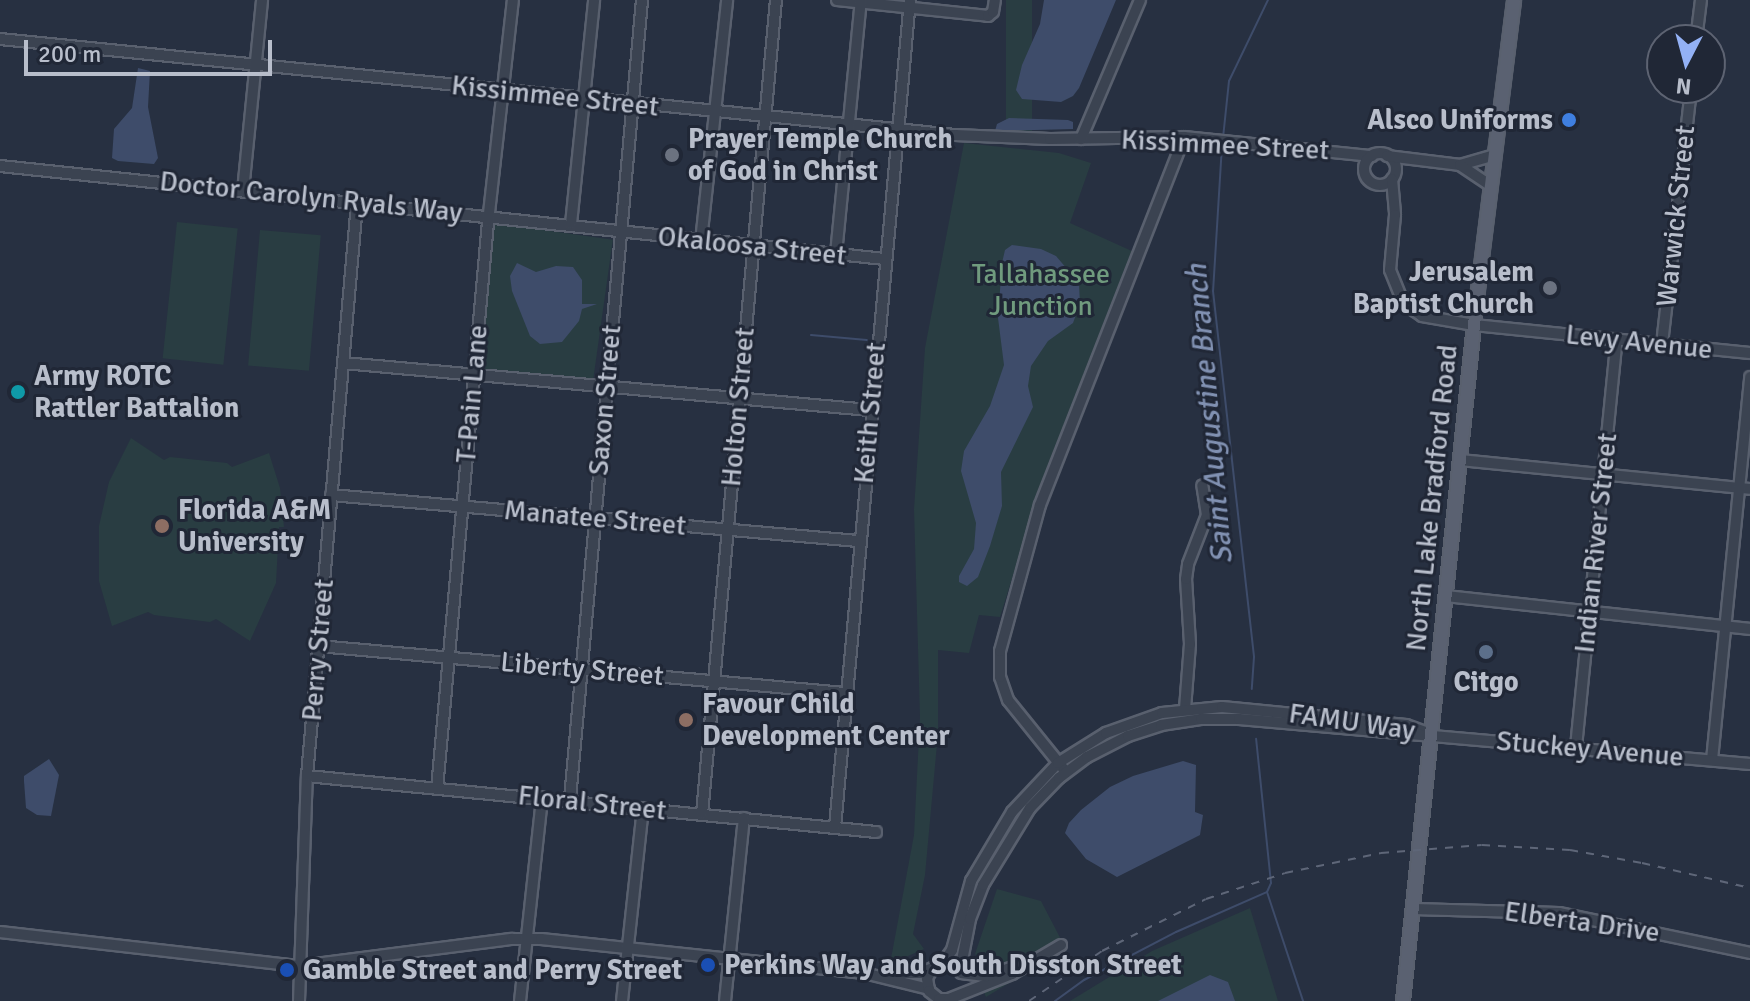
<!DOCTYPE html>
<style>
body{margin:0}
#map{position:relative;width:1750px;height:1001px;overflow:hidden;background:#273041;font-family:Signika,sans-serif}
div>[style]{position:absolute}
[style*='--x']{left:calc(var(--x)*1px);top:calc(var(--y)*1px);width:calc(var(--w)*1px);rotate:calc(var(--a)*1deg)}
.green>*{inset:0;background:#293d42;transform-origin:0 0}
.water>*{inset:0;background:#3e4c6a}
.stream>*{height:2px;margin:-1px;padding:0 1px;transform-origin:1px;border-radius:1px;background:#3e4c6a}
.roads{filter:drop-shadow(2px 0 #59606e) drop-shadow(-2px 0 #59606e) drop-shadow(0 2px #59606e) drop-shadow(0 -2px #59606e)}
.minor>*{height:10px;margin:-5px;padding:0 5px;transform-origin:5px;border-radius:5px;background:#3b4351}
.minor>.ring{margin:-5px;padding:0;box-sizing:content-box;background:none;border:10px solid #3b4351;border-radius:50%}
.major>*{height:12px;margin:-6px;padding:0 6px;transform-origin:6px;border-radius:6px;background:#5a6171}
.rail>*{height:2px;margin-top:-1px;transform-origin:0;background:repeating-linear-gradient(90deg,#5e6678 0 8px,transparent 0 16px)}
.dots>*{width:22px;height:22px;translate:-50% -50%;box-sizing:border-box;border:4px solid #202736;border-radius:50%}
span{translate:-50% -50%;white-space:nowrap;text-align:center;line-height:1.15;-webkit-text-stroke:6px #202736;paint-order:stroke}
.street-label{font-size:28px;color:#b8becb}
.poi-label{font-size:28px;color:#b8becb;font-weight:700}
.right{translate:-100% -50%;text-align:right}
.left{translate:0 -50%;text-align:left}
.park-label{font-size:28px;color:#709b7e}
.water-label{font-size:30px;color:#8191b2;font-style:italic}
.north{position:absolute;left:1646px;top:24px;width:80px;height:80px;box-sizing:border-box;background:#202736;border:2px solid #5d6372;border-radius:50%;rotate:186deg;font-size:22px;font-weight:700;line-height:32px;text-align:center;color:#b8becb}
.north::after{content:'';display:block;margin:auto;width:28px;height:36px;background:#93b1f5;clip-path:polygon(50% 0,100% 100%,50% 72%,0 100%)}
.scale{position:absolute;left:24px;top:40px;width:248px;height:36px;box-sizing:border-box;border:4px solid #b8becb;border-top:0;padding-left:10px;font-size:24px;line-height:28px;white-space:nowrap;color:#b8becb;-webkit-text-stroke:6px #202736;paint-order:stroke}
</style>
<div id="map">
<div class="green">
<div style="left:1006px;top:0;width:26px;height:138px"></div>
<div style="clip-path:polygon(964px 143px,1059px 153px,1091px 163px,1070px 223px,1134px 252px,1038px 495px,1000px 617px,979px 615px,969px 653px,938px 650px,938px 733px,925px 875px,913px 934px,924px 949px,890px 964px,914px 835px,920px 717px,914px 509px,925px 348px)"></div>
<div style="left:177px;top:222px;width:61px;height:137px;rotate:6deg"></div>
<div style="left:494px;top:223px;width:120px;height:146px;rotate:8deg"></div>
<div style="left:260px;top:230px;width:61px;height:136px;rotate:5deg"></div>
<div style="clip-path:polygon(131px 438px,164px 460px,170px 457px,227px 463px,232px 467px,269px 453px,280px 488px,284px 527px,279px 527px,276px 583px,250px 641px,216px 619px,210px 622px,154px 615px,148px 612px,112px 626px,99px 581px,99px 526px,109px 482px)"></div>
<div style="clip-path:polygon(997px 889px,1041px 901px,1066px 949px,986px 997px,983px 990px,983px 964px,975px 954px)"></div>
<div style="clip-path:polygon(1250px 908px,1278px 1001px,1070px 1001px,1152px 951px)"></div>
</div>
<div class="water">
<div style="clip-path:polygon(1044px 0,1116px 0,1079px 88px,1073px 96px,1061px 102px,1022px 99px,1016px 90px,1022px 65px,1040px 24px)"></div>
<div style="clip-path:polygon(138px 68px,150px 71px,148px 107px,158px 158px,154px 164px,118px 161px,112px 158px,114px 129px,132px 108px)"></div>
<div style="clip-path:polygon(1009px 118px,1068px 120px,1073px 122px,1073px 129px,995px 131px,997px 124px)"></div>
<div style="clip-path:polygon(1012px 245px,1041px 249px,1056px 256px,1079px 283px,1080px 304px,1073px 323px,1048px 341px,1031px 366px,1028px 386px,1033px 407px,1001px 472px,1002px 506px,990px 546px,978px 577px,967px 586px,959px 582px,959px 576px,974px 549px,976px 523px,961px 471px,964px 451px,990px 406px,1004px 365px,998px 318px,1002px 263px,1005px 250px)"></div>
<div style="clip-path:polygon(517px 263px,536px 272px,556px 266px,573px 267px,582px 280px,582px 304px,597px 304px,582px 309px,579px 321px,562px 342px,540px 344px,530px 336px,512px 291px,510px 276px)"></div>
<div style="clip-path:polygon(49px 759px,59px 775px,51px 816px,37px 815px,26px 808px,24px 781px,24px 776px)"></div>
<div style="clip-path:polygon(1183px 761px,1196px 765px,1195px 812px,1203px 815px,1200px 835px,1117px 877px,1086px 859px,1065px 833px,1069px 823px,1081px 810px,1110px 787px,1133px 776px)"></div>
<div style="clip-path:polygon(1210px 975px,1228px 982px,1235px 1001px,1158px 1001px)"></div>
</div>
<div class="stream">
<div style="--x:1223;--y:138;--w:57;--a:-84"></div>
<div style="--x:1229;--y:81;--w:90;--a:-64.3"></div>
<div style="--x:1222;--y:145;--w:146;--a:93.5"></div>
<div style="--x:1213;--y:291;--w:368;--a:83.6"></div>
<div style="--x:1254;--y:657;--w:32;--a:94"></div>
<div style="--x:811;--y:335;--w:56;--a:5.1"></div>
<div style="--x:1267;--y:892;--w:115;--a:71.7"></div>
<div style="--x:1055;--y:1001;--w:36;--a:-36"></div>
<div style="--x:1084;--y:980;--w:104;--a:-27.6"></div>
<div style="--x:1176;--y:932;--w:99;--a:-23.7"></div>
<div style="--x:1267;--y:892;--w:10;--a:-66"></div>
<div style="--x:1271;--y:883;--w:145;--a:-95.9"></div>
</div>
<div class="roads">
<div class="minor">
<div style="--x:837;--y:0;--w:152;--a:6"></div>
<div style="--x:988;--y:16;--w:6;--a:-39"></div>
<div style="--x:993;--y:12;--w:12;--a:-81"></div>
<div style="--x:0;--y:39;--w:960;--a:5.74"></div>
<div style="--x:955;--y:135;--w:95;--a:2.4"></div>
<div style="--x:1050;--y:139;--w:134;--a:-0.9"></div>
<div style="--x:1184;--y:137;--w:189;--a:5.8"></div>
<div style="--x:1696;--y:40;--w:40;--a:-82.9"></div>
<div style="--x:1081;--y:139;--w:151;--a:-67"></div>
<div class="ring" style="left:1364px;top:153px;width:22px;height:22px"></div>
<div style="--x:1387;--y:156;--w:74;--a:7"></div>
<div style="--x:1460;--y:165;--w:36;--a:-16"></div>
<div style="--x:1460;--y:165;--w:37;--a:34"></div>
<div style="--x:0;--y:166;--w:890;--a:6"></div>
<div style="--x:1392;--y:179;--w:36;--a:85"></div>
<div style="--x:1395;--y:215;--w:55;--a:95.2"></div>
<div style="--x:1390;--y:270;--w:35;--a:68"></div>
<div style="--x:1403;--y:303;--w:23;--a:34"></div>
<div style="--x:1422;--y:316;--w:53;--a:9.8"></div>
<div style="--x:1474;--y:325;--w:277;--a:5.8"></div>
<div style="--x:243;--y:191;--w:192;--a:-84.3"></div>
<div style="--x:571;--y:224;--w:225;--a:-84.1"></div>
<div style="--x:701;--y:241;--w:242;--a:-83.8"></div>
<div style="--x:836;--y:254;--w:255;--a:-84.4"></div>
<div style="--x:1662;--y:344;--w:258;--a:-83.5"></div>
<div style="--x:343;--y:363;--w:529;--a:5.1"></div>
<div style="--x:1460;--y:460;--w:291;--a:5.7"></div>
<div style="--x:331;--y:495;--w:529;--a:4.99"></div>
<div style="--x:1446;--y:596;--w:306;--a:6.2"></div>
<div style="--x:318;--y:646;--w:529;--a:5.1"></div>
<div style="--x:1185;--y:709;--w:65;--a:-85.6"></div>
<div style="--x:1190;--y:644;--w:65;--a:-93.5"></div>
<div style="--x:1186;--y:579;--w:15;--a:-82"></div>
<div style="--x:1188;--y:564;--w:53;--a:-68.8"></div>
<div style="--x:1207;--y:515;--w:30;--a:-99"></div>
<div style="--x:1576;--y:747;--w:410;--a:-84.3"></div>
<div style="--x:1712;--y:760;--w:385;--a:-84.3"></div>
<div style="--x:1066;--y:772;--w:92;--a:-128.9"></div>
<div style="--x:1008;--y:700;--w:24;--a:-109"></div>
<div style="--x:1000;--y:677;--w:26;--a:-90"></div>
<div style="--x:1000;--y:651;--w:151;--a:-74.7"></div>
<div style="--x:1040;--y:505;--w:395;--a:-68.6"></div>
<div style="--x:307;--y:776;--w:572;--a:5.62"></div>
<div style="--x:437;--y:789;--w:569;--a:-84.86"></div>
<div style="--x:488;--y:222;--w:223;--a:-83.6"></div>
<div style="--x:570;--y:799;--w:802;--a:-84.85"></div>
<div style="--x:702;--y:814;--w:817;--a:-84.81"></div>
<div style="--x:835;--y:827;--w:830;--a:-84.82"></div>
<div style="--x:1413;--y:909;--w:146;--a:1.6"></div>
<div style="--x:1559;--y:913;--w:195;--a:11.8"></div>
<div style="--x:0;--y:932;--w:302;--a:6.5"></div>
<div style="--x:300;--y:966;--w:214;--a:-7.3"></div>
<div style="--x:512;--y:939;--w:29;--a:0"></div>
<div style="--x:541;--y:939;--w:325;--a:6"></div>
<div style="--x:864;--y:973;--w:67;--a:13.8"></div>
<div style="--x:942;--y:964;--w:17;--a:-54"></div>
<div style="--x:952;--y:950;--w:72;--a:-74.6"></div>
<div style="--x:971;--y:881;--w:80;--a:-59.3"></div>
<div style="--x:1012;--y:812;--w:67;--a:-46.8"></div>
<div style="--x:1058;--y:763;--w:57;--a:-32"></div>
<div style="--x:1106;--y:733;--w:59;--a:-19.7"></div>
<div style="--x:1162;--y:713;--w:60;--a:-5.7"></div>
<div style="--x:1222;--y:707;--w:185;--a:5.6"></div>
<div style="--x:1406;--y:725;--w:27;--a:20"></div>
<div style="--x:933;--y:968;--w:12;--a:121"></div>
<div style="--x:927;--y:978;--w:13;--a:81"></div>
<div style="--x:929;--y:991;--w:13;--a:39"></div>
<div style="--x:939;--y:999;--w:10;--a:0"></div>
<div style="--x:949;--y:999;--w:68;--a:-21.6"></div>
<div style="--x:1012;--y:974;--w:57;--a:-30.6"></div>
<div style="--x:960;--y:971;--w:53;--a:-79.1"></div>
<div style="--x:970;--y:919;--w:36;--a:-69"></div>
<div style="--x:983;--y:885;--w:90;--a:-58.6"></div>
<div style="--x:1030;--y:808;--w:42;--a:-46"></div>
<div style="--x:1059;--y:778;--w:35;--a:-37"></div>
<div style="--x:1087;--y:757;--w:46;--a:-27.1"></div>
<div style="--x:1128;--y:736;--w:35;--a:-18"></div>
<div style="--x:1161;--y:725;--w:40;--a:-8.5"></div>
<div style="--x:1201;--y:719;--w:38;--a:0"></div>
<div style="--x:1239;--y:719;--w:513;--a:5.03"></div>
<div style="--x:890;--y:973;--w:30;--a:0"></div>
<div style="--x:920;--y:973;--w:14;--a:-21"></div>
<div style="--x:961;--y:973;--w:26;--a:7"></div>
<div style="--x:987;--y:976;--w:43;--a:-18.9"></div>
<div style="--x:299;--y:1001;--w:225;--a:-88"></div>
<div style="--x:307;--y:776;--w:575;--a:-85.01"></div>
<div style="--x:520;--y:1001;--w:205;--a:-83.8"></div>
<div style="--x:622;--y:1001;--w:194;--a:-83.8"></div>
<div style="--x:725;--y:1001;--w:184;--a:-84.1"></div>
</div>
<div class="major">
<div style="--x:1403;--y:1001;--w:699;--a:-84"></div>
<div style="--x:1476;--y:306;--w:308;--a:-82.9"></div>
</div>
</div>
<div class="rail">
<div style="--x:1029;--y:1001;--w:88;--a:-34.4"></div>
<div style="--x:1102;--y:951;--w:116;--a:-26.6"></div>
<div style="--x:1206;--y:899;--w:83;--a:-18.2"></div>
<div style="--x:1285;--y:873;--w:98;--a:-11.8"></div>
<div style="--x:1381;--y:853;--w:101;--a:-4.5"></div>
<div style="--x:1482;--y:845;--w:88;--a:3.3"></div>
<div style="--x:1570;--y:850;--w:73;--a:10.2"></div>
<div style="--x:1642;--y:863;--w:111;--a:13"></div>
</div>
<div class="dots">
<div style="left:1569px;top:120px;background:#3f7fe0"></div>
<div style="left:672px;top:155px;background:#6b7280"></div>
<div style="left:1550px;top:288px;background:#6b7280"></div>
<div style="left:18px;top:392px;background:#0f9aa8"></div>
<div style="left:162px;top:526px;background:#8d6e63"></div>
<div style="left:1486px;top:652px;background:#5c6f8a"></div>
<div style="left:686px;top:720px;background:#8d6e63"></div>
<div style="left:708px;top:965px;background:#1a4fb4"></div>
<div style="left:287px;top:970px;background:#1a4fb4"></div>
</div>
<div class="street-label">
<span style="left:555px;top:96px;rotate:6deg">Kissimmee Street</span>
<span style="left:1225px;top:145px;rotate:3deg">Kissimmee Street</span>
<span style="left:311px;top:197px;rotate:6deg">Doctor Carolyn Ryals Way</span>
<span style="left:1676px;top:216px;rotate:-84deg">Warwick Street</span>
<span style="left:752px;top:246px;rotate:6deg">Okaloosa Street</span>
<span style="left:1639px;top:342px;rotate:6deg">Levy Avenue</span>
<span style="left:472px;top:394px;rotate:-85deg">T-Pain Lane</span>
<span style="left:605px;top:400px;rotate:-85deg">Saxon Street</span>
<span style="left:738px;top:407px;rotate:-85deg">Holton Street</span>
<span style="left:870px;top:413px;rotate:-85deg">Keith Street</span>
<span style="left:1432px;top:498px;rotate:-84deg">North Lake Bradford Road</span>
<span style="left:595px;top:518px;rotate:5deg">Manatee Street</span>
<span style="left:1596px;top:543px;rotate:-84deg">Indian River Street</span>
<span style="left:318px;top:650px;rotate:-85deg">Perry Street</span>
<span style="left:582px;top:669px;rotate:5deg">Liberty Street</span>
<span style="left:1352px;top:722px;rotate:8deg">FAMU Way</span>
<span style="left:1590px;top:749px;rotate:5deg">Stuckey Avenue</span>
<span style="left:592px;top:803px;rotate:6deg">Floral Street</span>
<span style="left:1582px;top:922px;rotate:8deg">Elberta Drive</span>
</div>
<div class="poi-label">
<span class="right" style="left:1553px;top:120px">Alsco Uniforms</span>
<span class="left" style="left:688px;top:155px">Prayer Temple Church<br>of God in Christ</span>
<span class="right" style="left:1534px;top:288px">Jerusalem<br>Baptist Church</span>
<span class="left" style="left:34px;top:392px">Army ROTC<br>Rattler Battalion</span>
<span class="left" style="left:178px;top:526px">Florida A&amp;M<br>University</span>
<span style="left:1486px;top:682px">Citgo</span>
<span class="left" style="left:702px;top:720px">Favour Child<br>Development Center</span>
<span class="left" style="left:724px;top:965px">Perkins Way and South Disston Street</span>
<span class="left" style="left:303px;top:970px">Gamble Street and Perry Street</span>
</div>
<div class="park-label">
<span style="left:1041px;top:290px">Tallahassee<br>Junction</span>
</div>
<div class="water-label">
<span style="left:1210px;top:414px;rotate:-95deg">Saint Augustine Branch</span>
</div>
<div class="north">N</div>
<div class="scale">200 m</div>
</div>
